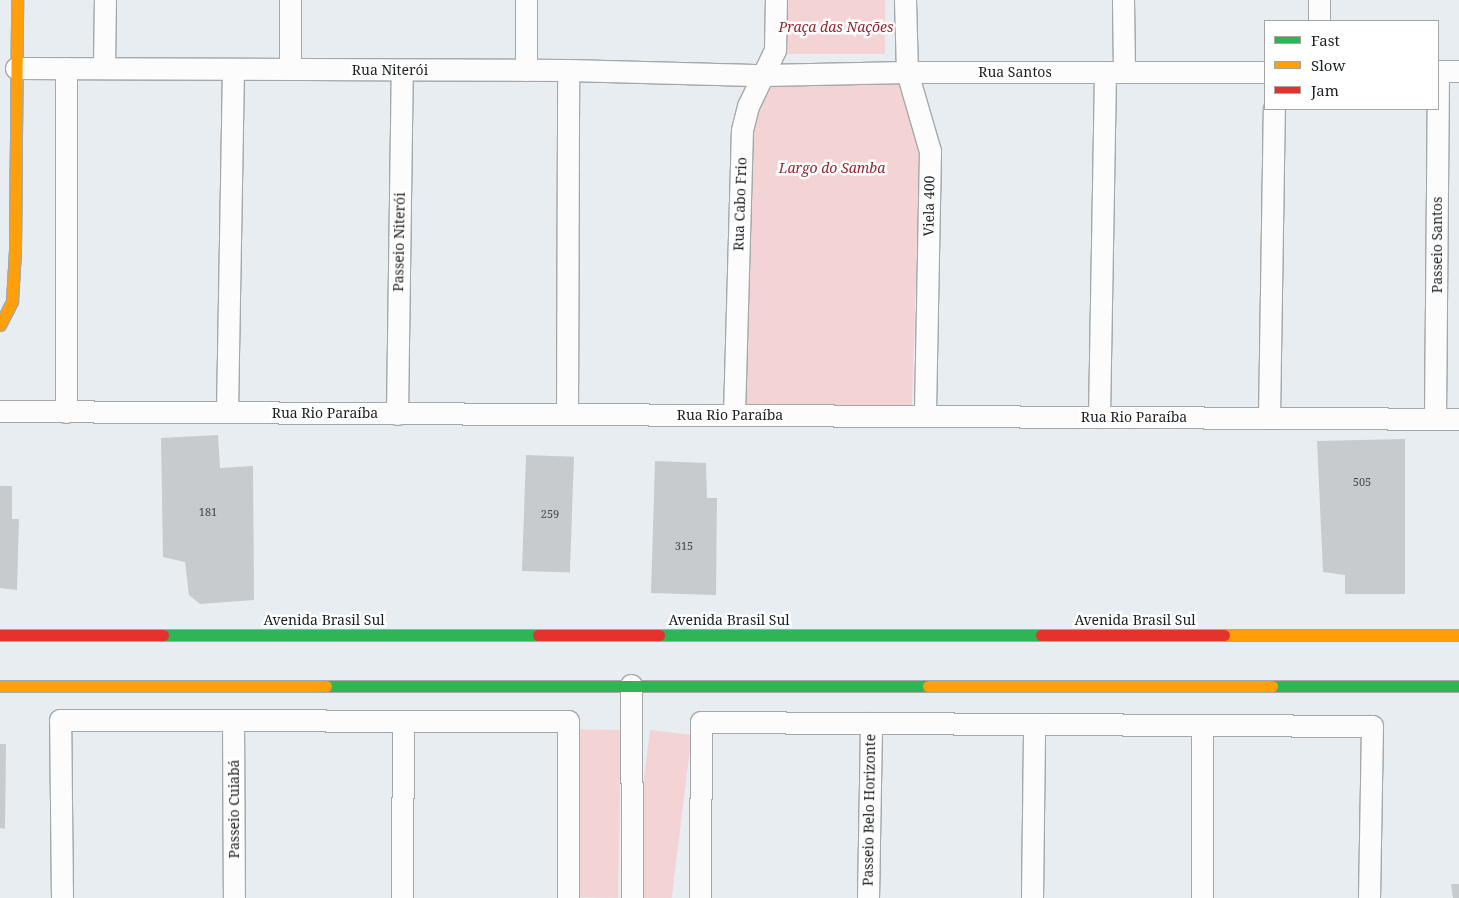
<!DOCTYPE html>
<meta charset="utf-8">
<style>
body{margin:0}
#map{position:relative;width:1459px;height:898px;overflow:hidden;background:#e8edf1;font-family:"Noto Serif",serif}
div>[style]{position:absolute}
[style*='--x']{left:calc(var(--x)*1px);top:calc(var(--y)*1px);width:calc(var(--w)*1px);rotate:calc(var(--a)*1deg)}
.green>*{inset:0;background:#f4d3d4;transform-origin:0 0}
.building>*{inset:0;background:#c7cbce;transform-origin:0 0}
.roads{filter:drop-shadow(1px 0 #a4a8ab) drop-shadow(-1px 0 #a4a8ab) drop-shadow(0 1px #a4a8ab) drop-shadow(0 -1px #a4a8ab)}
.street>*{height:21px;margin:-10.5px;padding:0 10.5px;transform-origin:10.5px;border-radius:10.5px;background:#fcfcfd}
.fast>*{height:11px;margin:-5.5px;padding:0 5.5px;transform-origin:5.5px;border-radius:5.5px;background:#30b455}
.slow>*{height:11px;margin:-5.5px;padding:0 5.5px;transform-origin:5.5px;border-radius:5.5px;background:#ff9f0a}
.jam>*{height:11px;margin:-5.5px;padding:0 5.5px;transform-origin:5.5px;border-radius:5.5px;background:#e5322d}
span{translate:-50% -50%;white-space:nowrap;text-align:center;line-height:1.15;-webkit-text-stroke:5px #fff;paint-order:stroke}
.number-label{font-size:11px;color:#474a4d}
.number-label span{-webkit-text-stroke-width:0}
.park-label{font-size:14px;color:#972530;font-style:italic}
.street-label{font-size:14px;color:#1c1f22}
.legend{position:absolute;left:1264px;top:20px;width:175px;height:90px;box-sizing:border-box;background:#fff;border:1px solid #a4a5a7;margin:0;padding:6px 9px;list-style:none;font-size:15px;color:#1c1f22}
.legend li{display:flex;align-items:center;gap:10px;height:25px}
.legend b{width:25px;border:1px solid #a4a5a7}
</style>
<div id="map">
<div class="green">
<div style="left:785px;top:0;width:100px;height:54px"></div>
<div style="clip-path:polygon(897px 80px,920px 148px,912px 408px,743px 406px,744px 134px,774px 81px)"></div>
<div style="left:621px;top:730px;width:168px;height:43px;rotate:91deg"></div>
<div style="left:650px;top:730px;width:42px;height:168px;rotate:7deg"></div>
</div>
<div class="building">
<div style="clip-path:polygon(218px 435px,220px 468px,253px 466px,254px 600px,200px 604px,189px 595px,185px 562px,163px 557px,161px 438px)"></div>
<div style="clip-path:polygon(1405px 439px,1405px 594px,1345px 594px,1345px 575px,1323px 572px,1317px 441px)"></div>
<div style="left:526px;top:455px;width:48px;height:116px;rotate:2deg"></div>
<div style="clip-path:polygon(655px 461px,706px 463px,707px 498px,717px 498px,716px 595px,651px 593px)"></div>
<div style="clip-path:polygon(0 486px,12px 486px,12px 519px,19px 519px,17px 590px,0 588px)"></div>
<div style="clip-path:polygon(0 744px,6px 744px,5px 829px,0 828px)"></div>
<div style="clip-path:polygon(1451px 884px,1459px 884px,1459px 898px,1453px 898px)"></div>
</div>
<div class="roads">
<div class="street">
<div style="--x:526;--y:0;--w:70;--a:90"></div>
<div style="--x:905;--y:0;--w:72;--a:88.4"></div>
<div style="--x:907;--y:72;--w:82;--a:73.8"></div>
<div style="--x:930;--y:151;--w:265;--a:91.1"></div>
<div style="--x:1123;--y:0;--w:72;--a:89.2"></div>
<div style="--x:1319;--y:0;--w:21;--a:90"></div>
<div style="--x:16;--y:68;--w:552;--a:0.21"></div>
<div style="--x:568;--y:70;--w:196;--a:1.5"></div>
<div style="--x:764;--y:75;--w:143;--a:-1.2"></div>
<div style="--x:907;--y:72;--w:358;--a:0"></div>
<div style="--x:66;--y:68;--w:344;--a:90"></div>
<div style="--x:104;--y:68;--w:68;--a:-89.2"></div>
<div style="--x:290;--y:69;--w:69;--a:-90"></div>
<div style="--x:1438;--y:71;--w:21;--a:0"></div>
<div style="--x:0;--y:411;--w:1459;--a:0.31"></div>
<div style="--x:227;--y:412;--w:343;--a:-89"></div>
<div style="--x:397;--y:414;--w:344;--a:-89.2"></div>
<div style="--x:567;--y:414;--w:344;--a:-89.8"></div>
<div style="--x:734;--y:415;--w:285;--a:-88.4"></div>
<div style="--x:742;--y:130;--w:25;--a:-76"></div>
<div style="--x:748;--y:106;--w:62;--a:-64.3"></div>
<div style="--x:775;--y:50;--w:50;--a:-88.9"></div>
<div style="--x:1099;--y:417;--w:344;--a:-89"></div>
<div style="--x:1269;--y:418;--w:309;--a:-89.1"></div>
<div style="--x:1435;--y:418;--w:347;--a:-89.5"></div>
<div style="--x:631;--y:685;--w:213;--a:89.7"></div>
<div style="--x:233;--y:720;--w:178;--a:89.7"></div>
<div style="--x:62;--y:898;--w:178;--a:-90.6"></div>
<div style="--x:60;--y:720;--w:508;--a:0.11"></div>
<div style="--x:568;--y:721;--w:177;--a:90"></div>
<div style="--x:402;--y:898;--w:177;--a:-89.7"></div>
<div style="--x:700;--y:898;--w:176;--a:-89.7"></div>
<div style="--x:701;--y:722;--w:671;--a:0.34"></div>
<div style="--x:1372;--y:726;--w:172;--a:91"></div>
<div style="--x:868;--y:898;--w:175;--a:-89"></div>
<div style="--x:1032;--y:898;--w:174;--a:-89.3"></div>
<div style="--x:1202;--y:898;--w:173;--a:-90"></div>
</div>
<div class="fast">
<div style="--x:163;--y:635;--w:375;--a:0"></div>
<div style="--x:659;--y:635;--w:382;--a:0"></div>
<div style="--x:326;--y:686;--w:602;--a:0"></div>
<div style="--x:1272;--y:686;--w:187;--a:0"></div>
</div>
<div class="slow">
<div style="--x:0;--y:325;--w:27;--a:-63"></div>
<div style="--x:12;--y:301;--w:50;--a:-86.6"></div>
<div style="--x:15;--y:251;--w:251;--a:-89.5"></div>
<div style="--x:1224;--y:635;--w:235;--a:0"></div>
<div style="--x:0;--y:686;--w:326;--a:0"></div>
<div style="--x:928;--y:686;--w:344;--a:0"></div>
</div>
<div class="jam">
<div style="--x:0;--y:635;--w:163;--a:0"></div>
<div style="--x:538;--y:635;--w:121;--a:0"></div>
<div style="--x:1041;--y:635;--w:183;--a:0"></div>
</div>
</div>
<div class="number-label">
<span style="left:1362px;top:482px">505</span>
<span style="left:208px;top:512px">181</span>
<span style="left:550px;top:514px">259</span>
<span style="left:684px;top:546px">315</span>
</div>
<div class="park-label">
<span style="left:836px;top:27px">Praça das Nações</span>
<span style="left:832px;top:168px">Largo do Samba</span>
</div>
<div class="street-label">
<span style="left:390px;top:70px">Rua Niterói</span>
<span style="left:1015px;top:72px">Rua Santos</span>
<span style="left:740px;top:204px;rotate:-88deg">Rua Cabo Frio</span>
<span style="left:929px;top:206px;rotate:-89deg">Viela 400</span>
<span style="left:399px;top:242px;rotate:-89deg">Passeio Niterói</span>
<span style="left:1437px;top:245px;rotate:-90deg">Passeio Santos</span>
<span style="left:325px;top:413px">Rua Rio Paraíba</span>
<span style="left:730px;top:415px">Rua Rio Paraíba</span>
<span style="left:1134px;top:417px">Rua Rio Paraíba</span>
<span style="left:324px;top:620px">Avenida Brasil Sul</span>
<span style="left:729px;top:620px">Avenida Brasil Sul</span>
<span style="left:1135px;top:620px">Avenida Brasil Sul</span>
<span style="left:234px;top:809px;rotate:-90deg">Passeio Cuiabá</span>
<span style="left:869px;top:810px;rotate:-89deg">Passeio Belo Horizonte</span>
</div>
<ul class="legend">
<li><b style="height:6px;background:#30b455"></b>Fast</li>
<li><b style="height:6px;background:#ff9f0a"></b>Slow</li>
<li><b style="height:6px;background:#e5322d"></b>Jam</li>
</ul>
</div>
